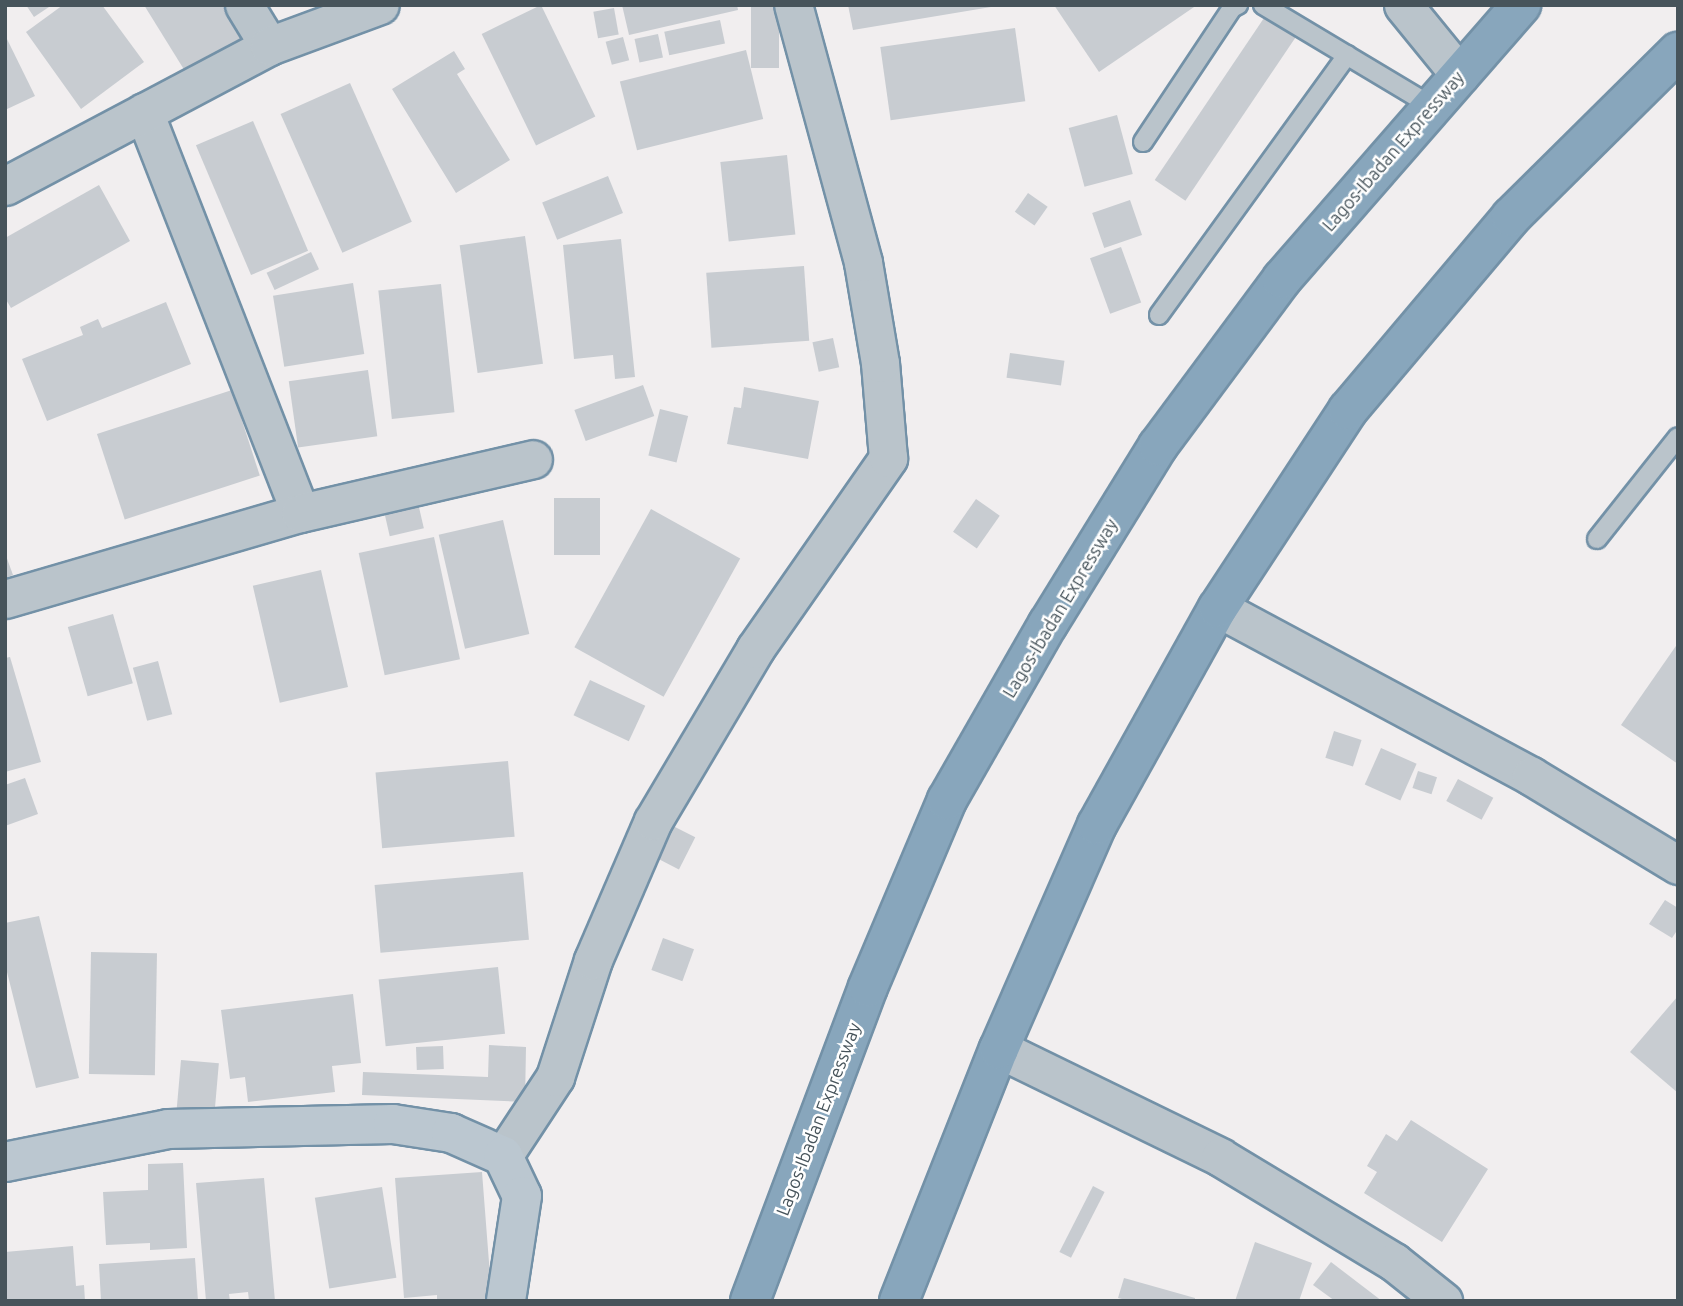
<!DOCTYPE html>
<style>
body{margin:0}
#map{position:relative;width:1683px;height:1306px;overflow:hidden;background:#f1eeef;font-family:Ubuntu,sans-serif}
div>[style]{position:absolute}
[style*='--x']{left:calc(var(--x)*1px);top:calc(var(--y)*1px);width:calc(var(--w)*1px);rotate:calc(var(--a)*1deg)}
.building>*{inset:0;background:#c8ccd1;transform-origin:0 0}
.roads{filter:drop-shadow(2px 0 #7391a7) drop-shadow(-2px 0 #7391a7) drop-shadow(0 2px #7391a7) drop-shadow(0 -2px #7391a7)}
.service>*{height:18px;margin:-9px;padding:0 9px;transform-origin:9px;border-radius:9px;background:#bac4cb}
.minor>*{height:37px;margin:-18.5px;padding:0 18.5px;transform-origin:18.5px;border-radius:18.5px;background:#bac4cb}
.secondary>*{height:38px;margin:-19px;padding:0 19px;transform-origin:19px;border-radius:19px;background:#bbc7d0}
.motorway>*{height:38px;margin:-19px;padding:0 19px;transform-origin:19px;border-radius:19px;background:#88a6bc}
span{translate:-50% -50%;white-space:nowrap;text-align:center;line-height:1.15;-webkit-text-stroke:5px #fff;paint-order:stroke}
.street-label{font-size:18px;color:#47545b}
.frame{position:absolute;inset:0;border:7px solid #47545b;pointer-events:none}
</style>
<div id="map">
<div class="building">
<div style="clip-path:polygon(26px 5px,52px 5px,34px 17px)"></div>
<div style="clip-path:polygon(63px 5px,102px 5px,144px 62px,81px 109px,26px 32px)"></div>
<div style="clip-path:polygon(144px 5px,228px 5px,249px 39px,188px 76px)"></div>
<div style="left:541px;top:5px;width:124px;height:66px;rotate:64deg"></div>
<div style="clip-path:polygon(622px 5px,737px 5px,738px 10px,629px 35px)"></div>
<div style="left:751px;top:5px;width:28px;height:63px"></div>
<div style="clip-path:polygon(848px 5px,991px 5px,991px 7px,853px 30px)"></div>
<div style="clip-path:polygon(1054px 5px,1197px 5px,1099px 72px)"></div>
<div style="left:614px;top:8px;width:27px;height:21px;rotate:80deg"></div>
<div style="left:1266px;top:15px;width:37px;height:199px;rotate:34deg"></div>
<div style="left:720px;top:20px;width:24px;height:57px;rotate:78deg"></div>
<div style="left:1015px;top:28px;width:74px;height:136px;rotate:82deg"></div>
<div style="left:658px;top:34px;width:24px;height:24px;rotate:78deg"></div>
<div style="clip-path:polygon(5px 35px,35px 96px,5px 110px)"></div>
<div style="left:623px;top:37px;width:24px;height:18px;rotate:75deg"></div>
<div style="left:746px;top:50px;width:71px;height:130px;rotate:76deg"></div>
<div style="clip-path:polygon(454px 51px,465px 69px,457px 74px,510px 160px,456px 193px,392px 89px)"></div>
<div style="left:350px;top:83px;width:152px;height:76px;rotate:66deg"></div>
<div style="left:1117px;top:115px;width:61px;height:50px;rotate:75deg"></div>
<div style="left:253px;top:121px;width:141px;height:62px;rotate:67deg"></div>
<div style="left:787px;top:155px;width:80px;height:67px;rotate:84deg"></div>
<div style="left:608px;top:176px;width:40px;height:71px;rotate:68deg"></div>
<div style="clip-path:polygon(99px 185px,130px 241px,11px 308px,5px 298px,5px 238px)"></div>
<div style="left:1028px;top:193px;width:24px;height:23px;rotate:35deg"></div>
<div style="left:1130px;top:200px;width:37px;height:40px;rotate:71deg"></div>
<div style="left:525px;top:236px;width:129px;height:66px;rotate:82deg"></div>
<div style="clip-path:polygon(621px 239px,635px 377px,615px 379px,613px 355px,574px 359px,563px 245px)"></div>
<div style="left:1121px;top:247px;width:59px;height:33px;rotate:70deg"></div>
<div style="left:311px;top:252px;width:19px;height:49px;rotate:65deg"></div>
<div style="left:804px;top:266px;width:75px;height:98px;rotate:86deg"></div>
<div style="left:353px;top:283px;width:72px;height:81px;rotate:81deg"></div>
<div style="left:441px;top:284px;width:129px;height:63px;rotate:84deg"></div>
<div style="clip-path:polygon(166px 302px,191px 364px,47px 421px,22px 359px,83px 335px,80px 327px,98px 319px,102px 328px)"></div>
<div style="left:833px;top:338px;width:30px;height:21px;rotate:78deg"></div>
<div style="left:1010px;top:353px;width:55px;height:25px;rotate:8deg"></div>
<div style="left:368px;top:370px;width:67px;height:80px;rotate:82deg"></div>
<div style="left:643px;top:385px;width:33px;height:73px;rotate:70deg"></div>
<div style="clip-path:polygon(744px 387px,819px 401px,808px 459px,727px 444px,734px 407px,741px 408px)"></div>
<div style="left:232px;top:390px;width:90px;height:142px;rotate:72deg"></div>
<div style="left:660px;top:409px;width:29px;height:48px;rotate:14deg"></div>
<div style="left:554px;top:498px;width:46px;height:57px"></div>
<div style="left:976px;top:499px;width:29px;height:40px;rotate:35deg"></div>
<div style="left:418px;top:503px;width:26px;height:35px;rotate:77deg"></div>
<div style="left:651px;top:509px;width:102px;height:158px;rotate:29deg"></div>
<div style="left:503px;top:520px;width:117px;height:66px;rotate:77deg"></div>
<div style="left:434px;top:537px;width:125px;height:77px;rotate:78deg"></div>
<div style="clip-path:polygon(5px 553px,13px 575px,5px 578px)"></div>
<div style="left:321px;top:570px;width:120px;height:70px;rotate:77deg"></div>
<div style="left:113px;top:614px;width:72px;height:47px;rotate:74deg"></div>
<div style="clip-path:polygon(1678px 643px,1678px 764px,1621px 725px)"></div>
<div style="clip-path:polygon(10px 657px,41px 762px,5px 772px,5px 658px)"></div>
<div style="left:158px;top:661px;width:55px;height:26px;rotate:75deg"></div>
<div style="left:590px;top:680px;width:61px;height:39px;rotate:25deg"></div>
<div style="left:1334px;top:731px;width:29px;height:28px;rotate:18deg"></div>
<div style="left:1381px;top:748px;width:39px;height:40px;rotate:24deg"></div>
<div style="left:508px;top:761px;width:76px;height:133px;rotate:85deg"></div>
<div style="left:1418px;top:771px;width:20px;height:18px;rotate:18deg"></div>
<div style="clip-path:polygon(25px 778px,38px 814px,5px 826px,5px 785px)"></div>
<div style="left:1458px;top:779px;width:40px;height:25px;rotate:28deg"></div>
<div style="left:673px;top:826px;width:25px;height:36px;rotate:27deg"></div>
<div style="left:523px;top:872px;width:68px;height:149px;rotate:85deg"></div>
<div style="clip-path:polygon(1665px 900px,1678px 908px,1678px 929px,1672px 938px,1649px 924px)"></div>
<div style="clip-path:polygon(39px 916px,79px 1078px,36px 1088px,5px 964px,5px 923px)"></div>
<div style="left:663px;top:938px;width:33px;height:34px;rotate:20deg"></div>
<div style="left:91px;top:952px;width:66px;height:122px;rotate:1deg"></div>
<div style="left:498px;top:967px;width:67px;height:120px;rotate:84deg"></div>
<div style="clip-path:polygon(353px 994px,361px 1063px,332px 1066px,335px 1092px,248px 1102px,245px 1077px,230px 1079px,221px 1010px)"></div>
<div style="clip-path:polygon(1678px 996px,1678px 1093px,1630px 1052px)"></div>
<div style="clip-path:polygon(489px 1045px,526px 1047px,525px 1102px,362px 1095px,363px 1072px,488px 1077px)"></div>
<div style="left:443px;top:1046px;width:23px;height:27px;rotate:88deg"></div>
<div style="left:181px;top:1060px;width:38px;height:48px;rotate:5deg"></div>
<div style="clip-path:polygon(1411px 1120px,1488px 1169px,1442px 1242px,1364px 1193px,1377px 1172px,1367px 1166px,1386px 1134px,1397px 1141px)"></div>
<div style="clip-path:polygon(183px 1163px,187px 1248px,150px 1250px,150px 1243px,106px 1245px,103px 1192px,148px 1190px,148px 1164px)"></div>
<div style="clip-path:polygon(482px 1172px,492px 1301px,437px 1301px,437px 1295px,404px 1298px,395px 1178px)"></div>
<div style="clip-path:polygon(264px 1178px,275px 1301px,249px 1301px,248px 1292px,229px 1294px,230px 1301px,206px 1301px,196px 1183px)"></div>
<div style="left:1093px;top:1186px;width:13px;height:74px;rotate:27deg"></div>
<div style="left:382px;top:1187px;width:92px;height:68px;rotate:81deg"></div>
<div style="clip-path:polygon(1255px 1242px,1312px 1263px,1299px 1301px,1235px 1301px)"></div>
<div style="clip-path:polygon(73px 1246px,76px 1286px,84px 1285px,85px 1301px,5px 1301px,5px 1252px)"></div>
<div style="clip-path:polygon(195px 1258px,198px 1301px,101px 1301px,99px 1264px)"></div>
<div style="clip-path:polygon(1331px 1262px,1382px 1301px,1335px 1301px,1313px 1285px)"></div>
<div style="clip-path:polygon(1124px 1278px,1195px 1298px,1195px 1301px,1130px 1301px,1118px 1298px)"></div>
</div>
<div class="roads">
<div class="service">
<div style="--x:1263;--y:5;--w:197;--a:30.9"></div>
<div style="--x:1143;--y:142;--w:161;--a:-56.4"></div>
<div style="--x:1232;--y:8;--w:7;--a:-27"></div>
<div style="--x:1159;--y:315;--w:321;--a:-54.1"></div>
<div style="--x:1597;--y:539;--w:130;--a:-51.5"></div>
</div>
<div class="minor">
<div style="--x:244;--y:5;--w:48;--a:58.6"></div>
<div style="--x:1403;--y:5;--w:90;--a:50.8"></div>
<div style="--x:144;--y:112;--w:430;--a:68.7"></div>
<div style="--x:5;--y:186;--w:299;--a:-27.9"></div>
<div style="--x:269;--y:46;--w:118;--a:-20.3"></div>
<div style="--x:5;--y:599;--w:307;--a:-16.3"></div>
<div style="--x:300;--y:513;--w:239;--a:-13"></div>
<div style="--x:1218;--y:608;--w:355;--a:28.2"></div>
<div style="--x:1531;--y:776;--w:172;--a:31.2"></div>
<div style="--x:999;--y:1049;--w:246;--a:26"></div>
<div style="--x:1220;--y:1157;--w:203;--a:31.1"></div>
<div style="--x:1394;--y:1262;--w:63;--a:38.5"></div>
<div style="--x:503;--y:1156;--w:95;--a:-56.6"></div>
<div style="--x:555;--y:1077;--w:123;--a:-72"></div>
<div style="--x:593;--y:960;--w:151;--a:-66.7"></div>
<div style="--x:653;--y:821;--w:200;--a:-59.3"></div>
<div style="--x:755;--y:649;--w:233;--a:-55.1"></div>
<div style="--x:888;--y:458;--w:95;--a:-94.8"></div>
<div style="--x:880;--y:363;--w:102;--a:-99.6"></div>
<div style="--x:863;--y:262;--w:266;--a:-105.2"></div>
</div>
<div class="secondary">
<div style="--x:5;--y:1162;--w:166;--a:-11.4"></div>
<div style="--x:168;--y:1129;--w:225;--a:-1.3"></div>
<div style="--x:393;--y:1124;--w:59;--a:8.8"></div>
<div style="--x:451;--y:1133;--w:57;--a:23.9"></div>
<div style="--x:503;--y:1156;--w:44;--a:64.6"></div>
<div style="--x:522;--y:1196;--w:106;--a:98.7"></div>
</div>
<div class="motorway">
<div style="--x:750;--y:1301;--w:335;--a:-69.4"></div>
<div style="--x:868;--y:987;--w:203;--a:-67.1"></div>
<div style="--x:947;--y:800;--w:203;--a:-60.2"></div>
<div style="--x:1048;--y:624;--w:209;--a:-58.3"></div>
<div style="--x:1158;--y:446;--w:208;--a:-53.4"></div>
<div style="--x:1282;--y:279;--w:364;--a:-48.9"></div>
<div style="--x:899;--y:1301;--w:271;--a:-68.4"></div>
<div style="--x:999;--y:1049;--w:244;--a:-66.4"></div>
<div style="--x:1097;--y:825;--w:248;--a:-60.9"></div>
<div style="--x:1218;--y:608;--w:237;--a:-56.7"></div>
<div style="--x:1348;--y:410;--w:253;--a:-49.8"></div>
<div style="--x:1511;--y:217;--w:235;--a:-44.7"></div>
</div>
</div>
<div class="street-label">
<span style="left:1393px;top:151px;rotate:-49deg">Lagos-Ibadan Expressway</span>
<span style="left:1060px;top:608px;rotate:-59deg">Lagos-Ibadan Expressway</span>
<span style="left:818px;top:1119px;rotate:-69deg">Lagos-Ibadan Expressway</span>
</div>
<div class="frame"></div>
</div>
